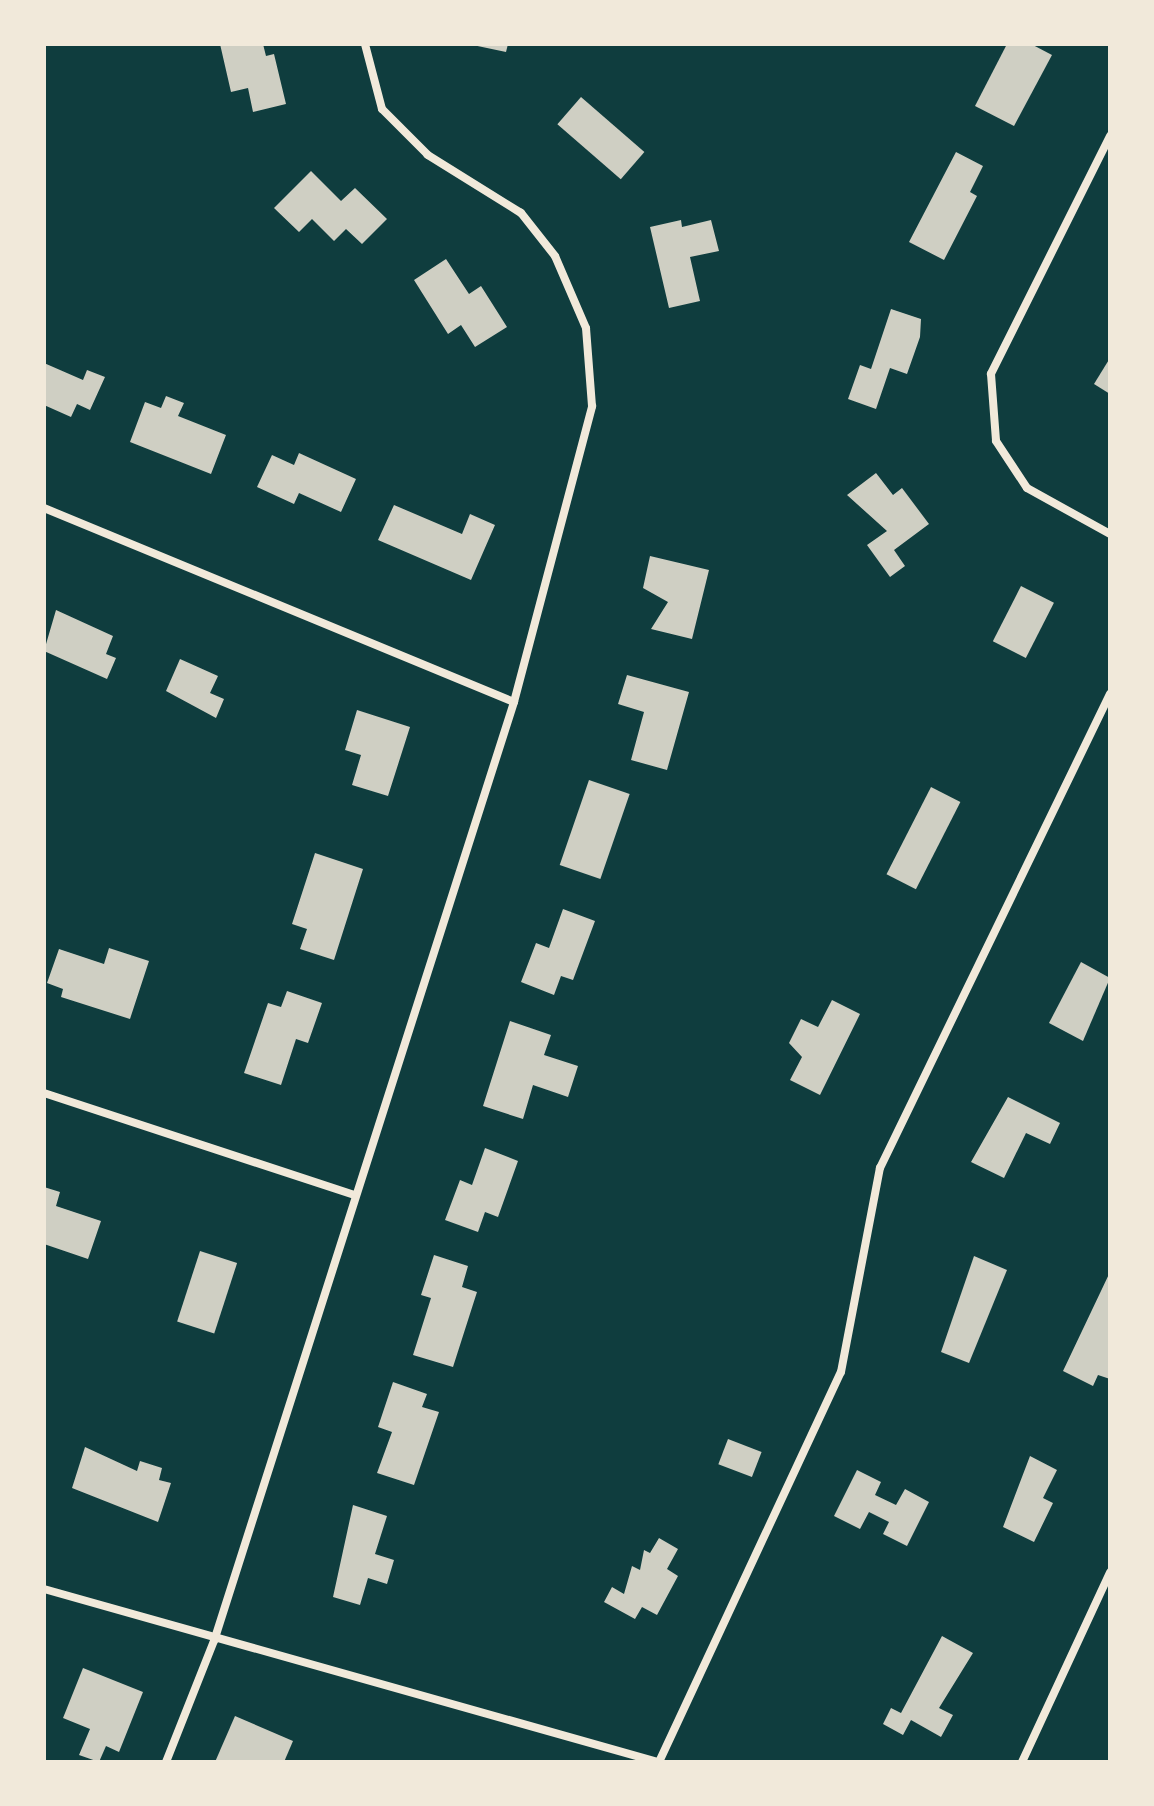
<!DOCTYPE html>
<style>
body{margin:0}
#map{position:relative;width:1154px;height:1806px;overflow:hidden;background:#0f3d3e;font-family:"Noto Sans",sans-serif}
div>[style]{position:absolute}
[style*='--x']{left:calc(var(--x)*1px);top:calc(var(--y)*1px);width:calc(var(--w)*1px);rotate:calc(var(--a)*1deg)}
.building>*{inset:0;background:#cfcfc3;transform-origin:0 0}
.minor>*{height:8px;margin:-4px;padding:0 4px;transform-origin:4px;border-radius:4px;background:#f1e9da}
span{translate:-50% -50%;white-space:nowrap;text-align:center;line-height:1.15;-webkit-text-stroke:6px #f1e9da;paint-order:stroke}
.frame{position:absolute;inset:0;border:46px solid #f1e9da;pointer-events:none}
</style>
<div id="map">
<div class="building">
<div style="clip-path:polygon(220px 44px,263px 44px,266px 56px,274px 54px,286px 104px,253px 112px,248px 88px,231px 92px)"></div>
<div style="clip-path:polygon(468px 44px,508px 44px,506px 52px)"></div>
<div style="clip-path:polygon(1007px 44px,1031px 44px,1052px 55px,1014px 126px,975px 106px)"></div>
<div style="left:581px;top:97px;width:84px;height:36px;rotate:41deg"></div>
<div style="clip-path:polygon(956px 152px,983px 166px,970px 192px,977px 196px,944px 260px,909px 242px)"></div>
<div style="clip-path:polygon(311px 171px,341px 201px,355px 188px,387px 219px,362px 244px,346px 229px,334px 241px,312px 219px,299px 232px,274px 208px)"></div>
<div style="clip-path:polygon(681px 220px,682px 227px,711px 220px,719px 251px,690px 257px,700px 301px,669px 308px,650px 227px)"></div>
<div style="clip-path:polygon(446px 259px,469px 294px,481px 286px,507px 327px,475px 347px,461px 325px,448px 334px,414px 280px)"></div>
<div style="clip-path:polygon(891px 309px,921px 319px,920px 337px,907px 374px,890px 368px,876px 409px,848px 399px,860px 365px,871px 369px)"></div>
<div style="clip-path:polygon(1110px 358px,1110px 394px,1094px 384px)"></div>
<div style="clip-path:polygon(44px 363px,83px 380px,87px 370px,105px 377px,90px 410px,77px 404px,71px 417px,44px 405px)"></div>
<div style="clip-path:polygon(166px 396px,184px 403px,178px 416px,226px 435px,211px 474px,130px 442px,145px 402px,161px 408px)"></div>
<div style="clip-path:polygon(299px 453px,356px 479px,341px 512px,299px 493px,294px 504px,257px 487px,272px 455px,294px 465px)"></div>
<div style="clip-path:polygon(876px 473px,893px 495px,902px 488px,929px 524px,894px 550px,905px 566px,890px 577px,867px 545px,887px 531px,847px 495px)"></div>
<div style="clip-path:polygon(394px 505px,462px 534px,470px 514px,495px 525px,471px 580px,378px 540px)"></div>
<div style="clip-path:polygon(650px 556px,709px 570px,692px 639px,651px 629px,668px 602px,643px 588px)"></div>
<div style="left:1021px;top:586px;width:37px;height:62px;rotate:27deg"></div>
<div style="clip-path:polygon(56px 610px,113px 636px,106px 654px,116px 658px,107px 679px,44px 651px)"></div>
<div style="clip-path:polygon(180px 659px,218px 676px,210px 693px,224px 699px,216px 718px,166px 691px)"></div>
<div style="clip-path:polygon(627px 675px,689px 692px,667px 770px,631px 760px,644px 712px,618px 704px)"></div>
<div style="clip-path:polygon(357px 710px,410px 727px,388px 796px,352px 785px,361px 755px,345px 750px)"></div>
<div style="left:589px;top:780px;width:43px;height:90px;rotate:19deg"></div>
<div style="left:931px;top:787px;width:33px;height:98px;rotate:27deg"></div>
<div style="clip-path:polygon(315px 853px,363px 869px,334px 960px,300px 949px,307px 929px,292px 924px)"></div>
<div style="clip-path:polygon(563px 909px,595px 921px,573px 980px,561px 976px,554px 995px,521px 982px,536px 943px,549px 948px)"></div>
<div style="clip-path:polygon(109px 948px,149px 961px,130px 1019px,61px 997px,63px 989px,47px 983px,59px 949px,104px 964px)"></div>
<div style="clip-path:polygon(1081px 962px,1110px 978px,1083px 1041px,1049px 1023px)"></div>
<div style="clip-path:polygon(287px 991px,322px 1003px,308px 1043px,296px 1039px,281px 1085px,244px 1073px,268px 1003px,281px 1007px)"></div>
<div style="clip-path:polygon(832px 1000px,860px 1014px,820px 1095px,790px 1080px,802px 1057px,789px 1043px,801px 1019px,818px 1027px)"></div>
<div style="clip-path:polygon(510px 1021px,551px 1035px,544px 1055px,578px 1066px,568px 1097px,533px 1085px,523px 1119px,483px 1106px)"></div>
<div style="clip-path:polygon(1008px 1097px,1060px 1123px,1050px 1144px,1026px 1133px,1004px 1178px,971px 1162px)"></div>
<div style="clip-path:polygon(485px 1148px,518px 1161px,498px 1217px,485px 1212px,478px 1232px,445px 1220px,460px 1180px,472px 1185px)"></div>
<div style="clip-path:polygon(44px 1187px,60px 1192px,56px 1206px,101px 1221px,88px 1259px,44px 1244px)"></div>
<div style="left:200px;top:1251px;width:39px;height:74px;rotate:18deg"></div>
<div style="clip-path:polygon(434px 1255px,468px 1266px,462px 1287px,477px 1292px,453px 1367px,413px 1355px,431px 1298px,421px 1295px)"></div>
<div style="clip-path:polygon(974px 1256px,1007px 1270px,969px 1363px,941px 1352px)"></div>
<div style="clip-path:polygon(1110px 1272px,1110px 1379px,1098px 1375px,1093px 1386px,1063px 1371px)"></div>
<div style="clip-path:polygon(393px 1382px,427px 1394px,422px 1407px,439px 1412px,414px 1485px,377px 1473px,392px 1432px,378px 1427px)"></div>
<div style="left:728px;top:1439px;width:36px;height:27px;rotate:21deg"></div>
<div style="clip-path:polygon(85px 1447px,137px 1471px,140px 1461px,162px 1468px,159px 1480px,171px 1483px,158px 1522px,72px 1488px)"></div>
<div style="clip-path:polygon(1030px 1456px,1057px 1470px,1043px 1498px,1053px 1503px,1034px 1542px,1003px 1527px)"></div>
<div style="clip-path:polygon(857px 1470px,881px 1482px,875px 1495px,896px 1505px,905px 1489px,929px 1502px,907px 1546px,883px 1534px,889px 1522px,869px 1512px,860px 1529px,834px 1516px)"></div>
<div style="clip-path:polygon(353px 1505px,387px 1516px,375px 1554px,394px 1560px,387px 1584px,368px 1578px,360px 1605px,333px 1597px)"></div>
<div style="clip-path:polygon(659px 1538px,678px 1549px,667px 1569px,678px 1576px,657px 1615px,642px 1607px,635px 1619px,604px 1602px,612px 1587px,624px 1594px,632px 1566px,640px 1570px,644px 1550px,650px 1553px)"></div>
<div style="clip-path:polygon(942px 1636px,973px 1653px,939px 1708px,953px 1715px,941px 1737px,911px 1720px,903px 1735px,883px 1724px,891px 1708px,901px 1713px)"></div>
<div style="clip-path:polygon(83px 1668px,143px 1692px,119px 1752px,106px 1746px,99px 1762px,79px 1755px,90px 1729px,63px 1718px)"></div>
<div style="clip-path:polygon(235px 1716px,293px 1741px,284px 1762px,215px 1762px)"></div>
</div>
<div class="minor">
<div style="--x:1110;--y:136;--w:266;--a:116.6"></div>
<div style="--x:991;--y:374;--w:67;--a:85.7"></div>
<div style="--x:996;--y:441;--w:56;--a:56.6"></div>
<div style="--x:1027;--y:488;--w:95;--a:29"></div>
<div style="--x:44;--y:508;--w:508;--a:22.43"></div>
<div style="--x:44;--y:1093;--w:326;--a:18.2"></div>
<div style="--x:44;--y:1589;--w:638;--a:15.74"></div>
<div style="--x:166;--y:1762;--w:130;--a:-68.4"></div>
<div style="--x:214;--y:1641;--w:986;--a:-72.28"></div>
<div style="--x:514;--y:702;--w:306;--a:-75.2"></div>
<div style="--x:592;--y:406;--w:78;--a:-94.4"></div>
<div style="--x:586;--y:328;--w:78;--a:-113.3"></div>
<div style="--x:555;--y:256;--w:55;--a:-128.3"></div>
<div style="--x:521;--y:213;--w:110;--a:-148.1"></div>
<div style="--x:428;--y:155;--w:65;--a:-135"></div>
<div style="--x:382;--y:109;--w:67;--a:-104.7"></div>
<div style="--x:659;--y:1762;--w:430;--a:-65"></div>
<div style="--x:841;--y:1372;--w:208;--a:-79.2"></div>
<div style="--x:880;--y:1168;--w:527;--a:-64.12"></div>
<div style="--x:1022;--y:1762;--w:209;--a:-65.1"></div>
</div>
<div class="frame"></div>
</div>
